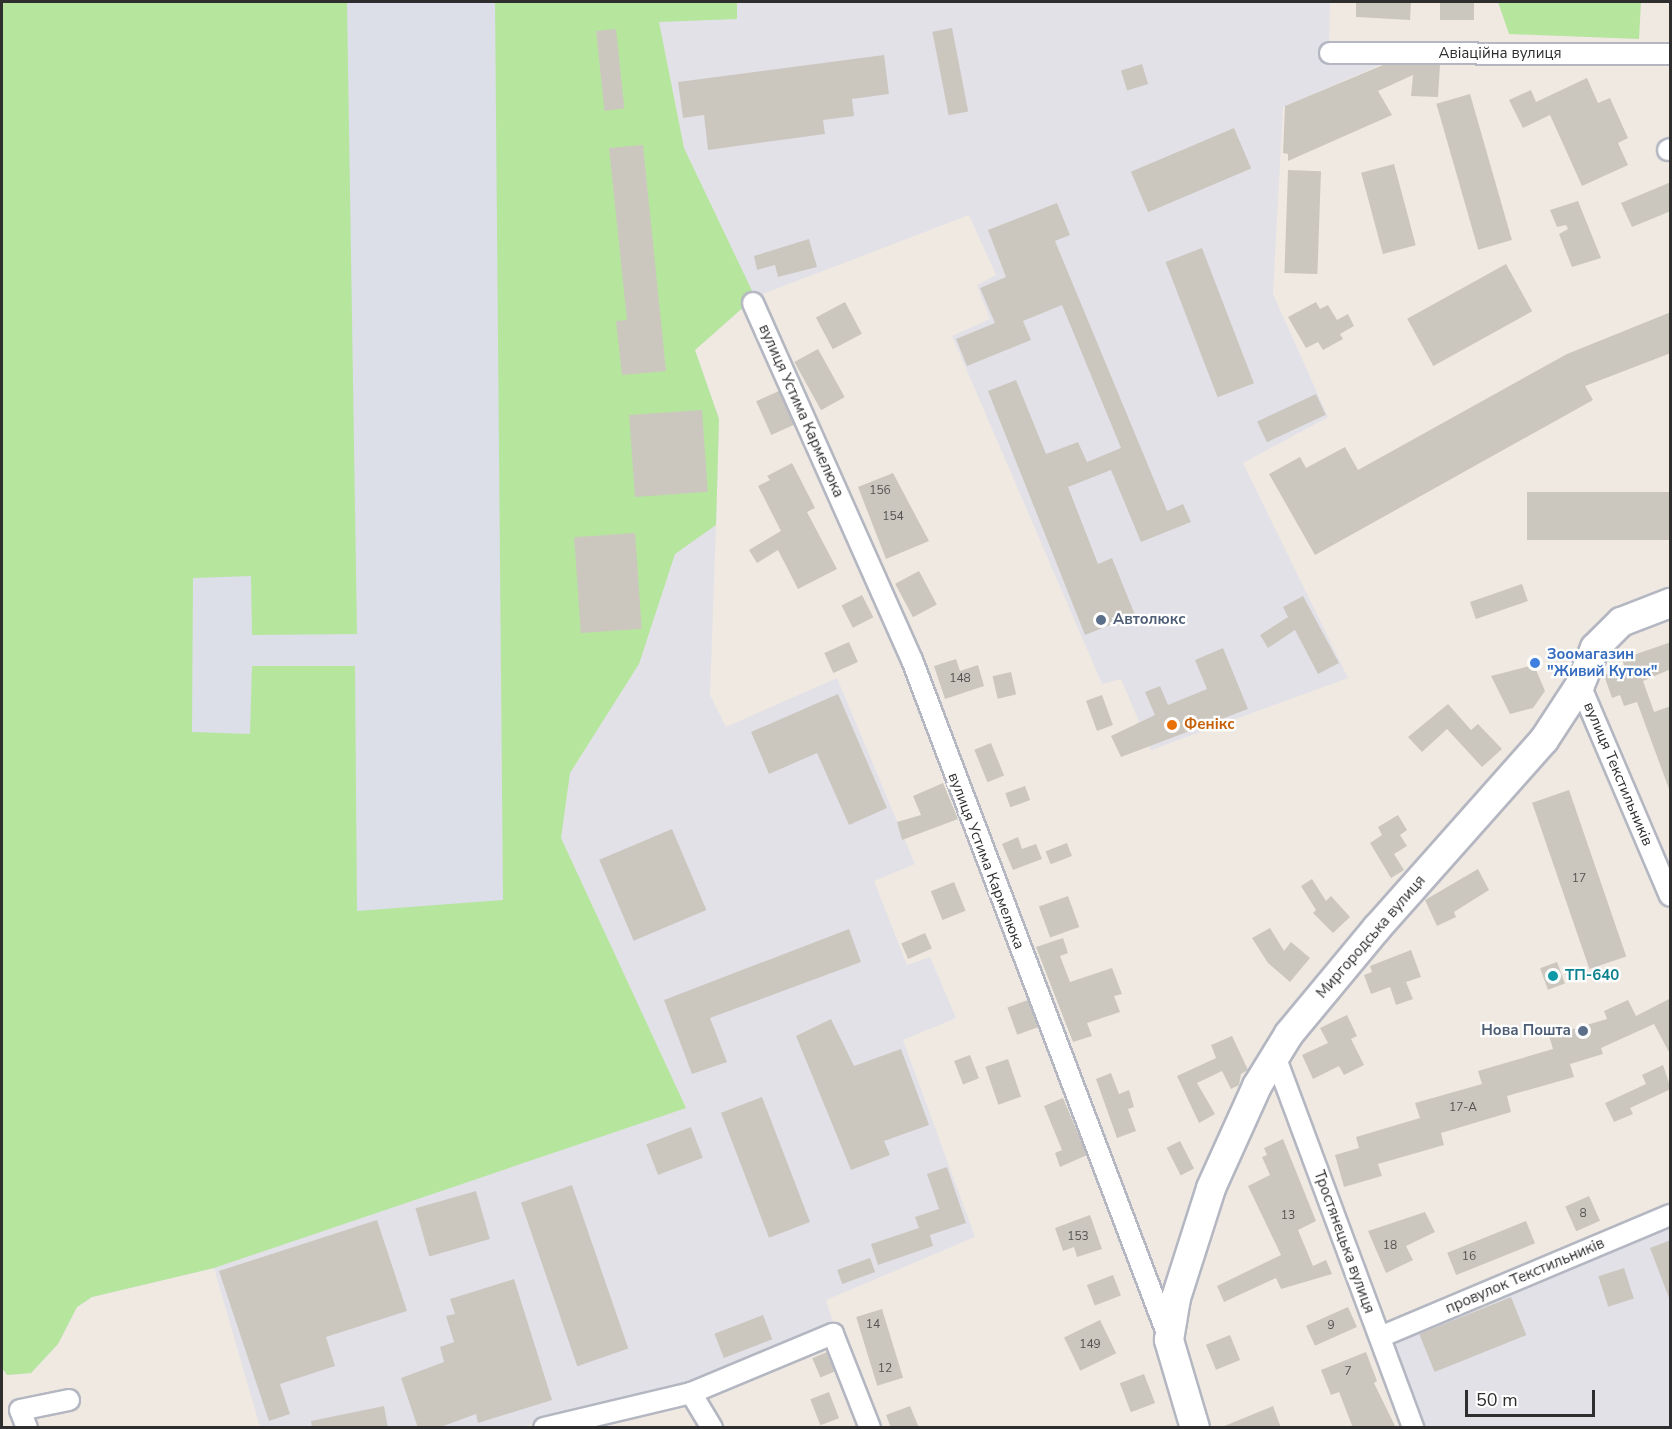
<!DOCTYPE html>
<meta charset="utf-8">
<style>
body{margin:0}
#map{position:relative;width:1672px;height:1429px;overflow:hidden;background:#efe9e1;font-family:"Nunito Sans",sans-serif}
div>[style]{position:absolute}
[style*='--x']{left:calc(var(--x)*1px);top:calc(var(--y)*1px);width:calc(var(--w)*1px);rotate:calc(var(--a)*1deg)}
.industrial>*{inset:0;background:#e3e1e8}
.airport>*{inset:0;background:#dcdee8}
.green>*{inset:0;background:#b6e59e}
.building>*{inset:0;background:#cbc7bf;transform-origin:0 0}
.roads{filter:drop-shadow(2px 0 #b4b7c1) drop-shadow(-2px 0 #b4b7c1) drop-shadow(0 2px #b4b7c1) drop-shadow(0 -2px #b4b7c1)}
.street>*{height:20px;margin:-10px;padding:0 10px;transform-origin:10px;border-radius:10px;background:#fff}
.secondary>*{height:28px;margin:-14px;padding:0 14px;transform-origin:14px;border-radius:14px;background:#fff}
.dots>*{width:16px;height:16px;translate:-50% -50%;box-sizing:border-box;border:3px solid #fff;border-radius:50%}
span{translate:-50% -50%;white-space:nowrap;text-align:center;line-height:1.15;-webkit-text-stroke:4.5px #fff;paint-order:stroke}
.number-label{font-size:12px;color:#555452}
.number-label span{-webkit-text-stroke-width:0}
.street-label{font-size:15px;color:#2e2e2e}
.service-label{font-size:15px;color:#4e5e75;font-weight:700}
.left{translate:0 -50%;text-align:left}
.right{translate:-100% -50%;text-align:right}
.shop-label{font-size:15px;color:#366cbe;font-weight:700}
.food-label{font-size:15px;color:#c56008;font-weight:700}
.culture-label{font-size:15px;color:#0d838f;font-weight:700}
.frame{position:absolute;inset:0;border:3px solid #2e2e2e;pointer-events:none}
.scale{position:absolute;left:1465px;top:1390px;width:130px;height:27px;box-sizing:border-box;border:3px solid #2e2e2e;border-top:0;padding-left:8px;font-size:18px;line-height:21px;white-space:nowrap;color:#2e2e2e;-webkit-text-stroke:4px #fff;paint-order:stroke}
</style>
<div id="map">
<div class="industrial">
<div style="clip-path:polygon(737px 2px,1330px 2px,1329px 49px,1394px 59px,1283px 107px,1273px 294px,1328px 417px,1243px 463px,1348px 678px,1151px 750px,1121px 679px,1102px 684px,952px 336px,990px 319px,977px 285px,996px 275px,969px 215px,755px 297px,684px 148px,659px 22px,737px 19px)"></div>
<div style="clip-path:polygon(716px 525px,710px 695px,726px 727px,837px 678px,915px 864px,874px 881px,907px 965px,930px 957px,956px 1018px,903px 1040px,975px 1237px,826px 1300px,835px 1328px,687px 1387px,516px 1428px,260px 1427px,214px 1268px,686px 1108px,561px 838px,570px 773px,639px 664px,675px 554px)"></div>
<div style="clip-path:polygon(1670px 1217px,1670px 1427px,1411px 1427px,1378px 1339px)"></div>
</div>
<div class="airport">
<div style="clip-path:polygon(2px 2px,737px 2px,737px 19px,659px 22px,684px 148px,755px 297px,695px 350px,719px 419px,716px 525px,675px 554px,639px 664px,570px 773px,561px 838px,686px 1108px,214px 1268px,92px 1297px,77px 1307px,58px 1344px,31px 1373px,7px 1375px,2px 1368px)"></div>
</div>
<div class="green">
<div style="clip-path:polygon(2px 2px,347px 2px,357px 634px,252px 635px,251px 576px,193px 578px,192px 732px,250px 734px,252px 666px,355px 666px,357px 911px,503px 900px,495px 2px,737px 2px,737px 19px,659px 22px,684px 148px,755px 297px,695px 350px,719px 419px,716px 525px,675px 554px,639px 664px,570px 773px,561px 838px,686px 1108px,214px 1268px,92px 1297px,77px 1307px,58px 1344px,31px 1373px,7px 1375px,2px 1368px)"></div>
<div style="clip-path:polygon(1498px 2px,1641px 2px,1639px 39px,1509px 34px)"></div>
</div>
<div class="building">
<div style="clip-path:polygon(1356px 2px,1411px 2px,1410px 20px,1356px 17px)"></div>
<div style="left:1440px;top:2px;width:34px;height:18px"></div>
<div style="left:952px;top:28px;width:85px;height:20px;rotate:79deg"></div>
<div style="left:616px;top:29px;width:80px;height:20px;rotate:84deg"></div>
<div style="clip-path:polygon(884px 55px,889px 94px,852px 99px,854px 116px,823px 120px,825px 134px,708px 150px,704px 115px,683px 118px,678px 82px)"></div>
<div style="left:1142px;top:64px;width:21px;height:22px;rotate:73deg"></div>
<div style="clip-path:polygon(1383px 65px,1440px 65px,1438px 97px,1411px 96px,1413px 75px,1378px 91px,1392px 115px,1288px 161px,1288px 154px,1283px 153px,1285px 106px)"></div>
<div style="clip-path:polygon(1587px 78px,1598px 103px,1610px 98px,1628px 138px,1618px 143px,1628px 165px,1582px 186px,1550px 115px,1523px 128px,1509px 100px,1531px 90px,1536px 102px)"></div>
<div style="left:1470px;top:94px;width:152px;height:35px;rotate:74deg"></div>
<div style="left:1234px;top:128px;width:44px;height:112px;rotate:67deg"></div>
<div style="clip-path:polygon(643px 145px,666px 371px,622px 375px,616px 321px,627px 320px,609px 148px)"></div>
<div style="left:1394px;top:164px;width:84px;height:34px;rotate:75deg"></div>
<div style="left:1288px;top:170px;width:33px;height:103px;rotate:2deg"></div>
<div style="clip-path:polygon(1671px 182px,1671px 211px,1632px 227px,1621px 203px)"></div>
<div style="clip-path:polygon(1578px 201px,1601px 258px,1572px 267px,1559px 234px,1568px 229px,1566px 225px,1557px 227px,1550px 210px)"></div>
<div style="clip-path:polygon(1057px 203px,1070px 235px,1055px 241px,1167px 511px,1183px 504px,1191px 522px,1141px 542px,1111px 470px,1068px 487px,1098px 564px,1112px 558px,1135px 615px,1085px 635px,988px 391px,1016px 380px,1046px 454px,1078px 442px,1087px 462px,1121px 448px,1062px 305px,1023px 321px,1031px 340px,967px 366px,956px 339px,995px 323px,980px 288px,1006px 277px,988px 230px)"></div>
<div style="clip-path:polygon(809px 239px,817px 267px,778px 277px,775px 265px,757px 270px,754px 256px)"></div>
<div style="left:1202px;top:248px;width:145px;height:39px;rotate:69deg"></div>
<div style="left:1506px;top:264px;width:54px;height:113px;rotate:61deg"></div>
<div style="left:845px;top:302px;width:36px;height:33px;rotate:62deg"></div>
<div style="clip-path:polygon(1316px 302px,1320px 309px,1328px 305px,1337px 320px,1348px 314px,1354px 326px,1340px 334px,1343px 339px,1323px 350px,1318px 342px,1306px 348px,1288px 317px)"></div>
<div style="clip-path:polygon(1671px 312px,1671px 353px,1585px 386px,1593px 400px,1315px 555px,1269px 474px,1300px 457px,1306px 468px,1345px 447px,1358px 470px,1567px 354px)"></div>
<div style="left:818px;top:349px;width:55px;height:27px;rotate:61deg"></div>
<div style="left:779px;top:391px;width:37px;height:25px;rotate:66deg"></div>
<div style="left:1316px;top:394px;width:23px;height:65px;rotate:65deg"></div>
<div style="left:702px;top:410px;width:82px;height:73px;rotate:86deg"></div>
<div style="clip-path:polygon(792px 463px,815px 508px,807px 512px,837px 569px,798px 589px,778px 550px,757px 563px,749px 550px,781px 531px,758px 486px,770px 480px,767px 476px)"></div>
<div style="clip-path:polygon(893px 473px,929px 541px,886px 559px,858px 487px)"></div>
<div style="left:1671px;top:492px;width:48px;height:144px;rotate:90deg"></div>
<div style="left:635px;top:533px;width:96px;height:61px;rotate:86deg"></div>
<div style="left:919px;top:571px;width:38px;height:27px;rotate:62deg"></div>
<div style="left:1522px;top:584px;width:18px;height:55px;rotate:71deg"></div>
<div style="left:862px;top:595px;width:25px;height:23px;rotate:63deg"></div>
<div style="clip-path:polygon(1303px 596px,1339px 663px,1318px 674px,1295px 630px,1268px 648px,1260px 635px,1288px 617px,1283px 607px)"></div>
<div style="left:849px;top:642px;width:22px;height:27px;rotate:66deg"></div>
<div style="clip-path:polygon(1671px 642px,1671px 669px,1643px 681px,1654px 712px,1671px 706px,1669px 789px,1637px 702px,1624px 706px,1620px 695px,1612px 698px,1604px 675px,1625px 668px,1622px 659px)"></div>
<div style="clip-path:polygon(1223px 648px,1248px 709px,1121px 757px,1111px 736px,1155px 715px,1145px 692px,1160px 686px,1168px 705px,1207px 689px,1195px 660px)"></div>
<div style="clip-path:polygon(956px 659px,960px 671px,978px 665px,984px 686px,945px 699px,934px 666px)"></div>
<div style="clip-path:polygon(1534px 665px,1545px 691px,1533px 708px,1510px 714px,1491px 676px)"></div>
<div style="left:1011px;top:672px;width:23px;height:19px;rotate:77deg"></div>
<div style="clip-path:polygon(838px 694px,887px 808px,849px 825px,817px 753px,769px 774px,751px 732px)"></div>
<div style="left:1102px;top:695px;width:32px;height:17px;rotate:70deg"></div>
<div style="clip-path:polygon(1448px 704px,1471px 730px,1478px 724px,1502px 749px,1482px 767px,1447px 729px,1422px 752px,1408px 737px)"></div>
<div style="left:991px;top:743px;width:35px;height:18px;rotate:68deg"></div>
<div style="clip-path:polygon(943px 783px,958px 819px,902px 840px,897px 822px,921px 815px,913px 796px)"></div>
<div style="left:1025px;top:786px;width:15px;height:21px;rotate:70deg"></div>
<div style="left:1569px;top:790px;width:176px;height:39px;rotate:71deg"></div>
<div style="clip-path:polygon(1398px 815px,1407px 830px,1400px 835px,1407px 846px,1394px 854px,1404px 870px,1391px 878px,1370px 843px,1382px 835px,1378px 827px)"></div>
<div style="left:672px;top:829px;width:88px;height:79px;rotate:67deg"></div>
<div style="clip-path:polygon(1018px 837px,1022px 849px,1036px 844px,1042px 859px,1013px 870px,1002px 844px)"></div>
<div style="left:1067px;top:843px;width:14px;height:23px;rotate:69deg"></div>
<div style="clip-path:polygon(1478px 869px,1489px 890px,1454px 912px,1456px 917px,1437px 926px,1425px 900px)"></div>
<div style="clip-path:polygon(1312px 879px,1326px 901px,1331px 896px,1350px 917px,1333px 933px,1313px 913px,1316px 910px,1301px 886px)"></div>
<div style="left:954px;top:882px;width:31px;height:25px;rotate:68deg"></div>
<div style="left:1068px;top:896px;width:33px;height:31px;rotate:70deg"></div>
<div style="clip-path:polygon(1270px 928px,1284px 951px,1291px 942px,1310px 958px,1290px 982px,1268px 963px,1252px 938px)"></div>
<div style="clip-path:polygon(849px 929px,861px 962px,710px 1018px,727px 1062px,692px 1074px,664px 1000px)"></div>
<div style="left:925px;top:933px;width:17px;height:26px;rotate:66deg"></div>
<div style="clip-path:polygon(1063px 938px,1068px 953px,1060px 956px,1070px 982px,1112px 968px,1122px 994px,1114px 996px,1120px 1012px,1087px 1023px,1092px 1036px,1073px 1042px,1036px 947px)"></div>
<div style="clip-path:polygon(1411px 950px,1421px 977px,1406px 982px,1413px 999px,1396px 1005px,1390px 987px,1371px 994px,1364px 975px,1372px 972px,1370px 966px)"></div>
<div style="left:1557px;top:962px;width:23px;height:18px;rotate:70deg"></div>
<div style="clip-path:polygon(1671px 998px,1671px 1056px,1654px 1024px,1601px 1048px,1603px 1054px,1570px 1064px,1574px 1077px,1507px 1096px,1511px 1112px,1441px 1133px,1444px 1145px,1378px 1164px,1382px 1176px,1344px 1187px,1335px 1155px,1359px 1148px,1356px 1137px,1420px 1118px,1415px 1103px,1482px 1084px,1478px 1071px,1553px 1049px,1549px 1036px,1607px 1019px,1604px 1011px,1628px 1000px,1636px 1016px)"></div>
<div style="left:1028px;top:1000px;width:29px;height:22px;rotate:70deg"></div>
<div style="clip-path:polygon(1347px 1015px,1357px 1036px,1351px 1039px,1364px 1065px,1344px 1075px,1339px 1066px,1313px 1079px,1302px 1055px,1328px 1043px,1320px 1028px)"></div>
<div style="clip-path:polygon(831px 1019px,854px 1066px,901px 1049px,929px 1125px,884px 1141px,890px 1155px,851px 1170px,796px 1036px)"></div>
<div style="clip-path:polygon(1232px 1036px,1248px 1070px,1241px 1074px,1239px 1085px,1231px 1089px,1222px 1071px,1197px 1083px,1215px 1114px,1199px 1123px,1177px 1076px,1216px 1058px,1211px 1045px)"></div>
<div style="left:970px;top:1055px;width:25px;height:17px;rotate:69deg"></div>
<div style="left:1008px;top:1059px;width:40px;height:24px;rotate:71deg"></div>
<div style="clip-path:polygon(1663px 1065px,1671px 1089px,1630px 1108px,1633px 1114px,1614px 1122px,1605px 1103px,1646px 1084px,1642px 1075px)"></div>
<div style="clip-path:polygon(1111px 1073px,1119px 1094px,1129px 1090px,1134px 1107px,1128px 1109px,1136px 1131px,1117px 1138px,1096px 1079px)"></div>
<div style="left:762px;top:1097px;width:134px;height:44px;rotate:69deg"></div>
<div style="clip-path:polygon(1063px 1098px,1087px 1155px,1060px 1167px,1055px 1153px,1062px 1150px,1044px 1106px)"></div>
<div style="left:691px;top:1127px;width:33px;height:48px;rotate:69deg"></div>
<div style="clip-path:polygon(1283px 1139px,1316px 1221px,1298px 1230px,1313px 1266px,1326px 1260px,1332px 1274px,1281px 1289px,1276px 1278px,1224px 1302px,1217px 1286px,1281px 1255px,1248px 1186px,1270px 1175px,1262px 1157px,1267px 1155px,1264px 1148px)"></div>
<div style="left:1180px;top:1141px;width:31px;height:15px;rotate:63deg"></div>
<div style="clip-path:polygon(947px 1167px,966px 1223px,930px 1235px,933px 1246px,878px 1265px,871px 1244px,919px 1228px,915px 1217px,939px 1209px,927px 1174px)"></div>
<div style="left:572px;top:1185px;width:173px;height:54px;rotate:71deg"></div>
<div style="left:476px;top:1191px;width:50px;height:63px;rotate:74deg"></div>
<div style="left:1589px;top:1196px;width:27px;height:26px;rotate:66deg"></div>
<div style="clip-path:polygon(1425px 1212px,1435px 1232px,1406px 1246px,1413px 1260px,1386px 1273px,1368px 1231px)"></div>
<div style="clip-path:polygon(1090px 1215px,1102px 1249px,1077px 1257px,1074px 1247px,1063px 1251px,1055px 1228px)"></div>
<div style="clip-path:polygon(377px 1220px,407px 1311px,326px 1337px,335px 1366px,280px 1384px,290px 1414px,269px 1421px,219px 1271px)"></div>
<div style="left:1526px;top:1221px;width:24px;height:85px;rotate:68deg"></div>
<div style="clip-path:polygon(1671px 1240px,1671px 1298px,1669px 1298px,1650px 1248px)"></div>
<div style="left:870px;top:1258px;width:15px;height:35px;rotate:70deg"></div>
<div style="left:1624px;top:1268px;width:32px;height:27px;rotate:72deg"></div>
<div style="left:1113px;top:1275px;width:22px;height:28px;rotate:69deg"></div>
<div style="clip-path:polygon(514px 1279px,552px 1400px,478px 1423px,476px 1414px,438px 1428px,418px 1428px,401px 1378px,444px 1362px,440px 1347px,454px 1342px,446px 1316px,455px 1314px,450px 1299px)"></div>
<div style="left:1511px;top:1297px;width:41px;height:99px;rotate:68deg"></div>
<div style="left:1348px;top:1307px;width:22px;height:46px;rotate:66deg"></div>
<div style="left:882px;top:1309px;width:72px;height:27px;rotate:73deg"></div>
<div style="left:763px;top:1315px;width:26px;height:52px;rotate:69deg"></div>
<div style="left:1100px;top:1320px;width:37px;height:40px;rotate:64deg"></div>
<div style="left:1230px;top:1335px;width:27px;height:26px;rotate:68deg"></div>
<div style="left:827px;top:1352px;width:21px;height:16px;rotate:67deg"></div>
<div style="clip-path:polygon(1366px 1352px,1377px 1381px,1374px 1383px,1396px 1428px,1353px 1428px,1339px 1392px,1331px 1395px,1321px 1370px)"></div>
<div style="left:1144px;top:1374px;width:31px;height:26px;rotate:69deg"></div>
<div style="left:829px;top:1392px;width:28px;height:20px;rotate:69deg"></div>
<div style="clip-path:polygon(384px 1406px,388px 1428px,312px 1428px,311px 1421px)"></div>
<div style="clip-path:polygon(910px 1406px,919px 1428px,891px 1428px,886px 1415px)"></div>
<div style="clip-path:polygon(1273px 1406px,1281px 1428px,1222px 1428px,1222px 1427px)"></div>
</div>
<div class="roads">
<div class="street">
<div style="--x:1330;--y:53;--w:340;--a:0.2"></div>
<div style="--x:1668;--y:150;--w:2;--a:-27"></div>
<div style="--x:753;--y:303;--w:391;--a:66"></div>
<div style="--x:912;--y:660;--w:720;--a:69.25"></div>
<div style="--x:1580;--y:685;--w:229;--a:66.9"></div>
<div style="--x:1275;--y:1056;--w:397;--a:69.6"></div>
<div style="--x:1380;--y:1337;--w:315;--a:-22.8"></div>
<div style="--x:691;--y:1393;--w:41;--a:59"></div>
<div style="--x:27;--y:1428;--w:19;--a:-111"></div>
<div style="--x:20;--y:1410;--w:50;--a:-11.5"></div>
<div style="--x:544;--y:1428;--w:151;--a:-13.4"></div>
<div style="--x:691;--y:1393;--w:154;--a:-22.6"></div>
<div style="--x:833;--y:1334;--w:101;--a:68.5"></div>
</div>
<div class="secondary">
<div style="--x:1195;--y:1428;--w:92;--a:-106.5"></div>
<div style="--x:1169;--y:1340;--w:43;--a:-80.5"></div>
<div style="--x:1176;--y:1298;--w:115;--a:-72.3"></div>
<div style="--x:1211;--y:1188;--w:112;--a:-65.7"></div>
<div style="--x:1257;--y:1086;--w:61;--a:-58.4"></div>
<div style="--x:1289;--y:1034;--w:138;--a:-50.3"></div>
<div style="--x:1377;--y:928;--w:251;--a:-48.4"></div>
<div style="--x:1544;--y:740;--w:66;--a:-56.8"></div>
<div style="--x:1580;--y:685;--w:40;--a:-68"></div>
<div style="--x:1595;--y:648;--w:37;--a:-45"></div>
<div style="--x:1621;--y:622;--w:53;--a:-21.2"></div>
</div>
</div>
<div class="dots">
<div style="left:1101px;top:620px;background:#5c6f8a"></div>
<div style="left:1535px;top:663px;background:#3f7fe0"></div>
<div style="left:1172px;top:725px;background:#e8710a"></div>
<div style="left:1553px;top:976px;background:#0f9aa8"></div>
<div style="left:1583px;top:1031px;background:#5c6f8a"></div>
</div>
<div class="number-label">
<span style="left:880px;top:491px">156</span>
<span style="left:893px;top:517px">154</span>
<span style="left:960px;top:679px">148</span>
<span style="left:1579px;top:879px">17</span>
<span style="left:1463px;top:1108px">17-А</span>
<span style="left:1583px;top:1214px">8</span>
<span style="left:1288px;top:1216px">13</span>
<span style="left:1078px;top:1237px">153</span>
<span style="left:1390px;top:1246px">18</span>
<span style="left:1469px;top:1257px">16</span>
<span style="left:873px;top:1325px">14</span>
<span style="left:1331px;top:1326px">9</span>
<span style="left:1090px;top:1345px">149</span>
<span style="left:885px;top:1369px">12</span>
<span style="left:1348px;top:1372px">7</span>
</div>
<div class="street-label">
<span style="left:1500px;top:54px">Авіаційна вулиця</span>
<span style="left:801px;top:411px;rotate:66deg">вулиця Устима Кармелюка</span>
<span style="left:1618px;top:774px;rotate:67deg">вулиця Текстильників</span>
<span style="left:986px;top:861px;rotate:69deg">вулиця Устима Кармелюка</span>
<span style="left:1371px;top:937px;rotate:-49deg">Миргородська вулиця</span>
<span style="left:1344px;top:1242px;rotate:70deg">Тростянецька вулиця</span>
<span style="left:1525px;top:1276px;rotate:-23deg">провулок Текстильників</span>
</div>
<div class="service-label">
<span class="left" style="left:1113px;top:620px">Автолюкс</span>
<span class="right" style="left:1571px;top:1031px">Нова Пошта</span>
</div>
<div class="shop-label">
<span class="left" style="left:1547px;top:663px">Зоомагазин<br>"Живий Куток"</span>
</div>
<div class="food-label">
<span class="left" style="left:1184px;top:725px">Фенікс</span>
</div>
<div class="culture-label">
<span class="left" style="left:1565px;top:976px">ТП-640</span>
</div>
<div class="frame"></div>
<div class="scale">50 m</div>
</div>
